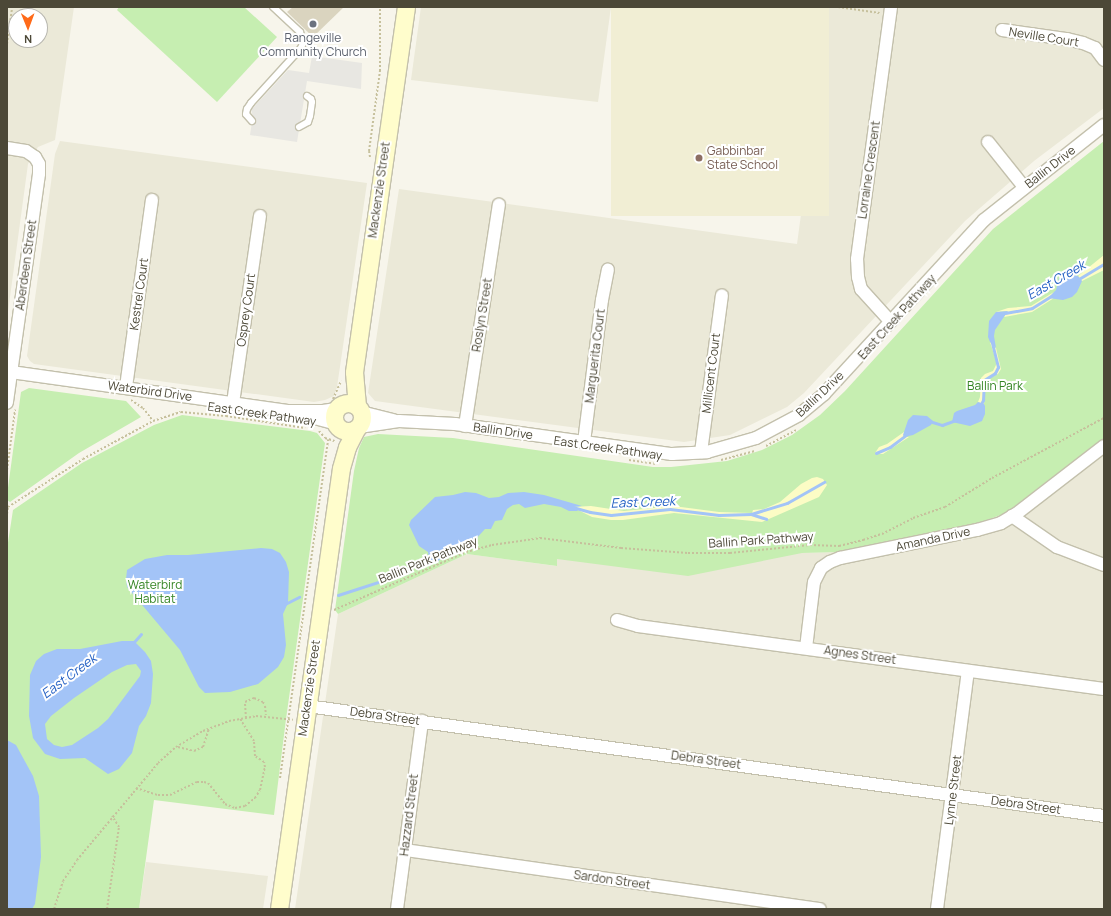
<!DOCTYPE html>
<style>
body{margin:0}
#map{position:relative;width:1111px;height:916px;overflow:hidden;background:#f7f5eb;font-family:Manrope,sans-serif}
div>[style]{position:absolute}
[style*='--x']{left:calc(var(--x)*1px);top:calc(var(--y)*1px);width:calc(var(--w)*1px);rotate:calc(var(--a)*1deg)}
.residential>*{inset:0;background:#ebe9d8}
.education>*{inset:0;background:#f1eed4;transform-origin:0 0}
.green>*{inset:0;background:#c6eeb1}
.sand>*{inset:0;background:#fcfcc5}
.parking>*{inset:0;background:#e8e7e2}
.water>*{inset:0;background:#a3c4f7}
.stream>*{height:3px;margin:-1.5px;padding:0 1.5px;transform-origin:1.5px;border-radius:1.5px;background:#a3c4f7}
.building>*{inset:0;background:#dad4bf}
.path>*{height:2px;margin-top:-1px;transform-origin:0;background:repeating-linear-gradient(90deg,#c6c09c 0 2px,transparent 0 4px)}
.roads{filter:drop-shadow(1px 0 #c3c0ac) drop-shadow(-1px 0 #c3c0ac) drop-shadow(0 1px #c3c0ac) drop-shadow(0 -1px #c3c0ac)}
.lane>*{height:6px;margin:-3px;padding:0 3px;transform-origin:3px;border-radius:3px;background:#fff}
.street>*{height:12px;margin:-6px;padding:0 6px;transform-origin:6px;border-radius:6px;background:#fff}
.secondary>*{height:17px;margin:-8.5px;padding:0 8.5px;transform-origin:8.5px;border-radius:8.5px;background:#fffdcc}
.secondary>.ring{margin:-8.5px;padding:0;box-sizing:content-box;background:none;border:17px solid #fffdcc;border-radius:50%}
.dots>*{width:11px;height:11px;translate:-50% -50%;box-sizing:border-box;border:2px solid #fff;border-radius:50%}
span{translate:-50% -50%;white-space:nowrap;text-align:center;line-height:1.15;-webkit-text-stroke:4px #fff;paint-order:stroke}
.street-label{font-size:12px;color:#4c4837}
.worship-label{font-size:12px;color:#5b616d}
.education-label{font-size:12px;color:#785e54}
.left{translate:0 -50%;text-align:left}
.park-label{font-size:12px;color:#358524}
.water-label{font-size:13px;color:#2561c4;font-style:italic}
.frame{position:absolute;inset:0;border:8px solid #4c4837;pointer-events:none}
.north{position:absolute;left:8px;top:8px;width:40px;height:40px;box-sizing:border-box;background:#fff;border:1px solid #b7b6af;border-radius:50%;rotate:179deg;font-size:11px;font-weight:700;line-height:16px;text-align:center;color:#4c4837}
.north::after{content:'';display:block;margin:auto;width:14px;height:18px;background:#ff6a19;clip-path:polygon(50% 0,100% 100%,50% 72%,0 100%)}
</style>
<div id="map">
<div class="residential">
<div style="clip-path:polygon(evenodd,7px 7px,74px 7px,55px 140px,38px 147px,28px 164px,7px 319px,7px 7px,16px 16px,40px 16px,40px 40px,16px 40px,16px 16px)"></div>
<div style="clip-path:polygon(421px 7px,611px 7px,598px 102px,411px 80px)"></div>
<div style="clip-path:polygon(829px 7px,1104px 7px,1104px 108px,1034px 161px,965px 221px,804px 393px,787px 407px,730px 435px,684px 442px,375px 401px,368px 393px,399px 189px,797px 244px)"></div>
<div style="clip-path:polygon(60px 141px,367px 183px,337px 387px,334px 396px,325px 400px,314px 402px,34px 364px,30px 361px,27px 356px,55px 154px)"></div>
<div style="clip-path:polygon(1104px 438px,1104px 909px,295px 909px,338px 614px,467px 554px,556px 566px,557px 559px,839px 552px,987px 521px,1013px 509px)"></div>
<div style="clip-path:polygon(146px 862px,268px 876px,263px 909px,139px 909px)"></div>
</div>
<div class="education">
<div style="left:611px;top:7px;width:218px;height:209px"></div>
</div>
<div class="green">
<div style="clip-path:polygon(119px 7px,244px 7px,277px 37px,217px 102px,117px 10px)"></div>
<div style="clip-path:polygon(1104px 141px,1104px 438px,1006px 513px,976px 524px,839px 552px,802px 553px,688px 576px,557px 559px,557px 566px,467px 554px,338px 614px,335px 610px,354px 471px,359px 448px,364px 437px,378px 434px,453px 438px,653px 467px,671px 467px,727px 461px,762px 450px,792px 435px,820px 415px,845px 391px,993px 229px)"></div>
<div style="clip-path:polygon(29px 388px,126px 401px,141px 417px,79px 453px,10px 502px,7px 500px,7px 495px,21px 392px)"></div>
<div style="clip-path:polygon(182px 415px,310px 431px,317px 433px,325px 443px,286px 719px,274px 815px,154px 800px,139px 909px,7px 909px,7px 549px,13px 510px,82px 463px,154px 425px)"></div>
</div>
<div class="sand">
<div style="clip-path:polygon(1104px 255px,1104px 270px,1082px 281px,1078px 276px)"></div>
<div style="clip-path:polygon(1054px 292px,1049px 298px,1054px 298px,1032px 312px,1004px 317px,1007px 311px,996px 312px,1008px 308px,1031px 306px)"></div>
<div style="clip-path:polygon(990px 342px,996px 348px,1001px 369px,998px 374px,990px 377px,986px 382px,984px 404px,978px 402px,980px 397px,981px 378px,985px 374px,993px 371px,997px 363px)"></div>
<div style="clip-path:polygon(904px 432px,904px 437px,909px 437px,883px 454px,877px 454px,875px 453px,879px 447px,887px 444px)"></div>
<div style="clip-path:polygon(817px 477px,823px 479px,827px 485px,819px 497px,762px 522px,674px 513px,623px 520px,611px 520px,592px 517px,572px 507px,591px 506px,624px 511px,663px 507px,681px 507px,719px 512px,752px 513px,753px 510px,764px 509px,780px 502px,801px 484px,812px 478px)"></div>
</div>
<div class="parking">
<div style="clip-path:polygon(312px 56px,362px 63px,361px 89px,307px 81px,297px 142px,250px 135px,253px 116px,251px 110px,288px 70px,309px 73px)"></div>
</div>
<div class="water">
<div style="clip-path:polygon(1068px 274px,1078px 276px,1082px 281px,1077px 292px,1072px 297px,1063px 300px,1048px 298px,1056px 290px,1059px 278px)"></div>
<div style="clip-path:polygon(1008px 311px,995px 330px,994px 336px,996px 348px,990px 342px,988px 337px,989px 321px,996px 312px)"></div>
<div style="clip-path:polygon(978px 402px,984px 404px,985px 406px,985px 414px,982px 421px,970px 426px,952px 422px,954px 413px,957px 411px,975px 405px)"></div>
<div style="clip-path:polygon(913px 415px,927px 416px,933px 421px,931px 425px,913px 435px,904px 437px,903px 435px,908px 420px)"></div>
<div style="clip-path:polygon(465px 492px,476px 493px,489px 498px,499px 497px,508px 493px,524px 492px,544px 495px,582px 506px,573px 507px,578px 511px,569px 511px,561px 507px,544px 504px,525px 508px,519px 504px,513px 505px,507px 509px,502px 520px,495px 521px,491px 529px,485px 529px,474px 541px,455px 548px,441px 558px,437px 563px,433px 564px,429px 559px,428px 552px,419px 546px,409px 525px,411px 520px,435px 497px,453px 495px)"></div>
<div style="clip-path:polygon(261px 548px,272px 549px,280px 553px,286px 562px,289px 572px,288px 603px,283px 614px,286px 645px,284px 657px,278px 667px,258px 684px,230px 692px,205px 693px,199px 687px,180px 650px,127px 587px,126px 579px,127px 570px,145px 559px,167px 555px,188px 555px)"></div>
<div style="clip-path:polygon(evenodd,122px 641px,134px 641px,145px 652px,151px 661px,153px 674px,151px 703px,146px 716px,139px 726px,132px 753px,119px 769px,108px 774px,85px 758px,60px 759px,45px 754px,33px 738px,29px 716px,30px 675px,36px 661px,44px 654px,57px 649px,80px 649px,122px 641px,136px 664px,141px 671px,140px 676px,108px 719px,98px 728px,72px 745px,62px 747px,54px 745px,47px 739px,45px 724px,51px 716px,74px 698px,112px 672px,127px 665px,136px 664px)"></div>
<div style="clip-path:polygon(7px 740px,16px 745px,33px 776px,39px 796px,41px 857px,35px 904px,32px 909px,7px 909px)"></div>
</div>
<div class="stream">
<div style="--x:1077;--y:280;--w:31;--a:-31"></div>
<div style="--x:1005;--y:313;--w:27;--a:-10"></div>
<div style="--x:1032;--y:308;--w:22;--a:-32"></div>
<div style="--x:980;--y:406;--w:7;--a:-63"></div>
<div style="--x:983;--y:400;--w:20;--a:-87"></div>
<div style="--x:984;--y:380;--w:13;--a:-32"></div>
<div style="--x:995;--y:373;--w:7;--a:-63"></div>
<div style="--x:998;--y:367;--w:25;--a:-104"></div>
<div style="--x:929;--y:421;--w:14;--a:17"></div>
<div style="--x:942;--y:425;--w:15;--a:-20"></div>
<div style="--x:876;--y:453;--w:15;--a:-23"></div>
<div style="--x:890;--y:447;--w:21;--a:-37"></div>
<div style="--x:569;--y:506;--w:22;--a:16"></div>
<div style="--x:590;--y:512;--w:21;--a:8"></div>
<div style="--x:611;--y:515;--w:59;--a:-5.8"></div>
<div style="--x:670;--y:509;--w:49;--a:7"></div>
<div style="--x:719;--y:515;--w:32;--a:-2"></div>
<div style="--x:751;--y:514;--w:38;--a:-17"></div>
<div style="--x:787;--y:503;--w:43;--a:-29.6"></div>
<div style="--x:751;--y:514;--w:16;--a:18"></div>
<div style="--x:338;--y:595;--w:62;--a:-17.9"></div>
<div style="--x:285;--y:604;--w:16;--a:-27"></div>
<div style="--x:133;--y:643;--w:12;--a:-48"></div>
</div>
<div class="building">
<div style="clip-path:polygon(293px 7px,344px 7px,313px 37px,287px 12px)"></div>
</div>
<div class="path">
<div style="--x:838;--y:7;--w:42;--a:8.1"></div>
<div style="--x:7;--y:44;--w:37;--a:-82"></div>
<div style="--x:370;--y:157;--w:6;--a:-99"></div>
<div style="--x:369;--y:151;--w:81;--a:-82.2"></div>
<div style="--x:380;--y:71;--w:64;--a:-90"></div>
<div style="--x:333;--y:399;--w:20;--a:-66"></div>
<div style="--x:131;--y:400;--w:14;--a:34"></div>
<div style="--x:143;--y:408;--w:16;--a:52"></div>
<div style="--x:319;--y:431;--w:9;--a:49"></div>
<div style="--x:325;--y:438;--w:10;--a:17"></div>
<div style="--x:766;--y:446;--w:34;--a:-28"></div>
<div style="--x:629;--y:460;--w:28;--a:8"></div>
<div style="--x:721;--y:460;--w:35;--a:-15"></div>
<div style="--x:7;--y:470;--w:61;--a:-82.4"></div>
<div style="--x:7;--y:514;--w:7;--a:-82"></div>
<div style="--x:8;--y:507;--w:89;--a:-32.6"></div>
<div style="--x:83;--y:459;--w:80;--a:-28.5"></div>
<div style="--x:153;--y:421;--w:29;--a:-18"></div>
<div style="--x:181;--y:412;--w:45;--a:5.1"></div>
<div style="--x:226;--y:416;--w:80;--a:8.6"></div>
<div style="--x:334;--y:610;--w:144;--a:-23.7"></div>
<div style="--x:466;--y:552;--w:27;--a:-15"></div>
<div style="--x:492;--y:545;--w:49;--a:-8.3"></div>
<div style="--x:540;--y:538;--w:82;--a:7"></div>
<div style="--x:621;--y:548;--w:67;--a:4.3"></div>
<div style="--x:688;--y:553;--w:42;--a:0"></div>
<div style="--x:730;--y:553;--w:80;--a:-5.7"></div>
<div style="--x:810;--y:545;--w:29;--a:2"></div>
<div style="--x:839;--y:546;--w:25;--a:-14"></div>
<div style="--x:863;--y:540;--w:20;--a:-18"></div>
<div style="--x:882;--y:534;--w:35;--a:-27"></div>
<div style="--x:913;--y:518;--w:34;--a:-19"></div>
<div style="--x:945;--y:507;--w:55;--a:-31.7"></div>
<div style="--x:992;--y:478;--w:127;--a:-28.2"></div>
<div style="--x:246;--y:718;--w:16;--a:-94"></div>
<div style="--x:245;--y:702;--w:10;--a:-24"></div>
<div style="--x:254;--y:698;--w:10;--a:24"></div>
<div style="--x:263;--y:702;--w:4;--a:63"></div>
<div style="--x:265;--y:706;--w:9;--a:84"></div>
<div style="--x:178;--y:747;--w:16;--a:14"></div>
<div style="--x:194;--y:751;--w:10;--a:-24"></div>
<div style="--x:203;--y:747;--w:19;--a:-72"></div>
<div style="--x:280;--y:778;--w:342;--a:-81.9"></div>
<div style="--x:136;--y:788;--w:23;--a:18"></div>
<div style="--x:158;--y:795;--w:12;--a:0"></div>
<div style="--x:170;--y:795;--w:30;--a:-26"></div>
<div style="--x:197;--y:782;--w:7;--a:0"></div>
<div style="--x:204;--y:782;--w:4;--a:14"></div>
<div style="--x:208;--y:783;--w:27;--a:51"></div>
<div style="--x:225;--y:804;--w:11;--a:22"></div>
<div style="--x:235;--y:808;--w:10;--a:-11"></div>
<div style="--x:245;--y:806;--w:13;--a:-39"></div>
<div style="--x:255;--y:798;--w:9;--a:-58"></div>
<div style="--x:260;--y:790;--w:24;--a:-78"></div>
<div style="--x:265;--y:767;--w:5;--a:-101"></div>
<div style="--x:264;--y:762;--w:11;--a:-146"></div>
<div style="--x:255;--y:756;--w:15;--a:-94"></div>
<div style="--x:254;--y:741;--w:26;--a:-122"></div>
<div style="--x:54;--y:909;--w:29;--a:-72"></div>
<div style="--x:63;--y:881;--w:25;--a:-56"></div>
<div style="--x:77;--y:860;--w:126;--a:-50.1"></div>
<div style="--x:158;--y:763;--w:24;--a:-42"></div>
<div style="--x:176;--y:747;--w:31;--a:-31"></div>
<div style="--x:203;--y:731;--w:28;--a:-21"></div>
<div style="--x:229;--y:721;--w:27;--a:-10"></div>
<div style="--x:256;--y:716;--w:37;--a:6"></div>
<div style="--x:107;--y:909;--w:83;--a:-81.7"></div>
<div style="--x:119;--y:827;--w:13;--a:-122"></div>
</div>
<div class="roads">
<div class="lane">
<div style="--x:252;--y:121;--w:9;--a:-131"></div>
<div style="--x:246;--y:114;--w:5;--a:-79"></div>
<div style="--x:247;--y:109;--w:7;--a:-56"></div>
<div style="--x:251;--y:103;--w:74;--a:-47.7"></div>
<div style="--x:301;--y:48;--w:5;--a:-68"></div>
<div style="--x:303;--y:43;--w:11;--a:-105"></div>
<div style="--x:300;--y:32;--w:37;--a:-137"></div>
<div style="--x:299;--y:127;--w:10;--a:-29"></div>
<div style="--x:308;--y:122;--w:6;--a:-72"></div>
<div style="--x:310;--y:116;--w:14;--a:-82"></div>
<div style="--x:312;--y:102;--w:3;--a:-108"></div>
<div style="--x:311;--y:99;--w:5;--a:-143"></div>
</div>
<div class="street">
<div style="--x:1002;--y:30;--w:66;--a:7.9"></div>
<div style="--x:1067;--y:39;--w:16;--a:14"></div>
<div style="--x:1083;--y:43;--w:13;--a:23"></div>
<div style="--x:1095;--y:48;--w:15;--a:53"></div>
<div style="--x:988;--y:142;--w:58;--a:51.3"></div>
<div style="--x:7;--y:148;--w:19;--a:9"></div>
<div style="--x:26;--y:151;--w:11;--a:34"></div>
<div style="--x:35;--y:157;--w:8;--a:60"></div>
<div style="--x:39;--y:164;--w:10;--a:90"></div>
<div style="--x:39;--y:174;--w:231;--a:98"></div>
<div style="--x:890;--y:321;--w:43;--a:-132.2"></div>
<div style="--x:861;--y:289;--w:12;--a:-104"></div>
<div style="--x:858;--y:277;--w:18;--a:-93"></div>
<div style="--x:857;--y:259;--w:254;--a:-82.3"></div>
<div style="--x:11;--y:372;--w:281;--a:8"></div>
<div style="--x:289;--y:411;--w:34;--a:0"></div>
<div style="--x:323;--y:411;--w:13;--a:-9"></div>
<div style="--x:126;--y:387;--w:189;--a:-82.1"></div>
<div style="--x:233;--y:403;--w:189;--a:-81.8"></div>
<div style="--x:361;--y:412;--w:34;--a:14"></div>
<div style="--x:307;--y:416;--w:30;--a:15"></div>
<div style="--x:465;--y:426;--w:224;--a:-81.3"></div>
<div style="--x:359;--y:427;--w:40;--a:-8.5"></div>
<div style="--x:399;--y:421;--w:56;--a:3.1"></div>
<div style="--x:455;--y:424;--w:219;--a:7.9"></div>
<div style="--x:672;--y:454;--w:35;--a:-3"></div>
<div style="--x:707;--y:452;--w:51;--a:-15.9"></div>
<div style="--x:756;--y:438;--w:49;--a:-28.1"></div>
<div style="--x:799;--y:415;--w:33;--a:-40"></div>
<div style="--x:824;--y:394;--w:236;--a:-47.4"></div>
<div style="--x:984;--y:220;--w:153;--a:-38.4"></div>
<div style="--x:584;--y:442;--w:143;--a:-82.8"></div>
<div style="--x:602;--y:300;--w:31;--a:-79"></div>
<div style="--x:701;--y:452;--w:158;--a:-82.4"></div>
<div style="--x:1012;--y:516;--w:55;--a:34.6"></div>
<div style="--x:1057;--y:547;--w:50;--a:21"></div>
<div style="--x:617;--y:620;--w:22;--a:16"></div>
<div style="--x:638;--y:626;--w:470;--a:7.7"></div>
<div style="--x:806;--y:648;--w:66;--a:-83.1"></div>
<div style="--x:814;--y:582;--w:16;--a:-63"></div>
<div style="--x:821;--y:568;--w:11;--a:-34"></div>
<div style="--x:830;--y:562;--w:11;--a:-22"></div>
<div style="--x:840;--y:558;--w:140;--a:-11.6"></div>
<div style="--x:977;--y:530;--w:25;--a:-16"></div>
<div style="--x:1001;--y:523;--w:17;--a:-31"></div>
<div style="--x:1016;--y:514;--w:111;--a:-37.7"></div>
<div style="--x:307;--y:706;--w:805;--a:7.86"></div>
<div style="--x:405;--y:850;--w:419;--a:8.1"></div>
<div style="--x:397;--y:909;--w:190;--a:-82.4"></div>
<div style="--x:937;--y:909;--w:240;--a:-82.6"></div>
</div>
<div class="secondary">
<div class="ring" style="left:334px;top:403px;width:11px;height:11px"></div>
<div style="--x:357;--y:406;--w:34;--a:-95"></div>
<div style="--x:354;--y:372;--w:369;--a:-81.9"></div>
<div style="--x:279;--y:909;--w:445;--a:-82"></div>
<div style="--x:341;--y:468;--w:22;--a:-74"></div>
<div style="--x:347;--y:447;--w:20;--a:-63"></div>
</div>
</div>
<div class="dots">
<div style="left:313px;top:24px;background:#6b7280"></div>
<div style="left:699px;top:158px;background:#8d6e63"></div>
</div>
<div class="street-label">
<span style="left:1044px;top:37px;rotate:9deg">Neville Court</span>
<span style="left:1050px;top:167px;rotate:-38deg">Ballin Drive</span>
<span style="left:869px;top:170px;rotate:-82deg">Lorraine Crescent</span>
<span style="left:379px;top:190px;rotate:-82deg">Mackenzie Street</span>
<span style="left:26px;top:265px;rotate:-82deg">Aberdeen Street</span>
<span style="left:139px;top:294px;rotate:-82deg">Kestrel Court</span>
<span style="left:246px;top:310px;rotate:-82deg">Osprey Court</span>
<span style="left:482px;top:315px;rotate:-81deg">Roslyn Street</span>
<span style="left:897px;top:317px;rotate:-48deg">East Creek Pathway</span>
<span style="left:595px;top:356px;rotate:-83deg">Marguerita Court</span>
<span style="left:711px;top:373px;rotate:-83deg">Millicent Court</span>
<span style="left:150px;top:391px;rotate:8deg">Waterbird Drive</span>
<span style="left:820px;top:394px;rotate:-43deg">Ballin Drive</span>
<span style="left:262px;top:414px;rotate:8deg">East Creek Pathway</span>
<span style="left:503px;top:431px;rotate:8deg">Ballin Drive</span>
<span style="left:608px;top:448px;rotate:8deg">East Creek Pathway</span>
<span style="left:933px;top:539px;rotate:-12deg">Amanda Drive</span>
<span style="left:761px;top:540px;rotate:-4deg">Ballin Park Pathway</span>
<span style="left:428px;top:560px;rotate:-22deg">Ballin Park Pathway</span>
<span style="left:860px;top:655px;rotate:8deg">Agnes Street</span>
<span style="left:309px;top:688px;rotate:-82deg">Mackenzie Street</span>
<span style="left:385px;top:716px;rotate:8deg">Debra Street</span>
<span style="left:706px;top:760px;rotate:8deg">Debra Street</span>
<span style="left:953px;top:790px;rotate:-83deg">Lynne Street</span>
<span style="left:1026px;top:805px;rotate:8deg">Debra Street</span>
<span style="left:409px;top:815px;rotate:-83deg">Hazzard Street</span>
<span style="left:612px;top:880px;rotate:8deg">Sardon Street</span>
</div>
<div class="worship-label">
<span style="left:313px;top:45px">Rangeville<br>Community Church</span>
</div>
<div class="education-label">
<span class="left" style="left:707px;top:158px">Gabbinbar<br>State School</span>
</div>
<div class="park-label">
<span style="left:995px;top:386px">Ballin Park</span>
<span style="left:155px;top:592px">Waterbird<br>Habitat</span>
</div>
<div class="water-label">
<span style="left:1056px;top:280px;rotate:-30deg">East Creek</span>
<span style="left:643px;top:502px;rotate:-2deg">East Creek</span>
<span style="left:69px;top:676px;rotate:-37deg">East Creek</span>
</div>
<div class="frame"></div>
<div class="north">N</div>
</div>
